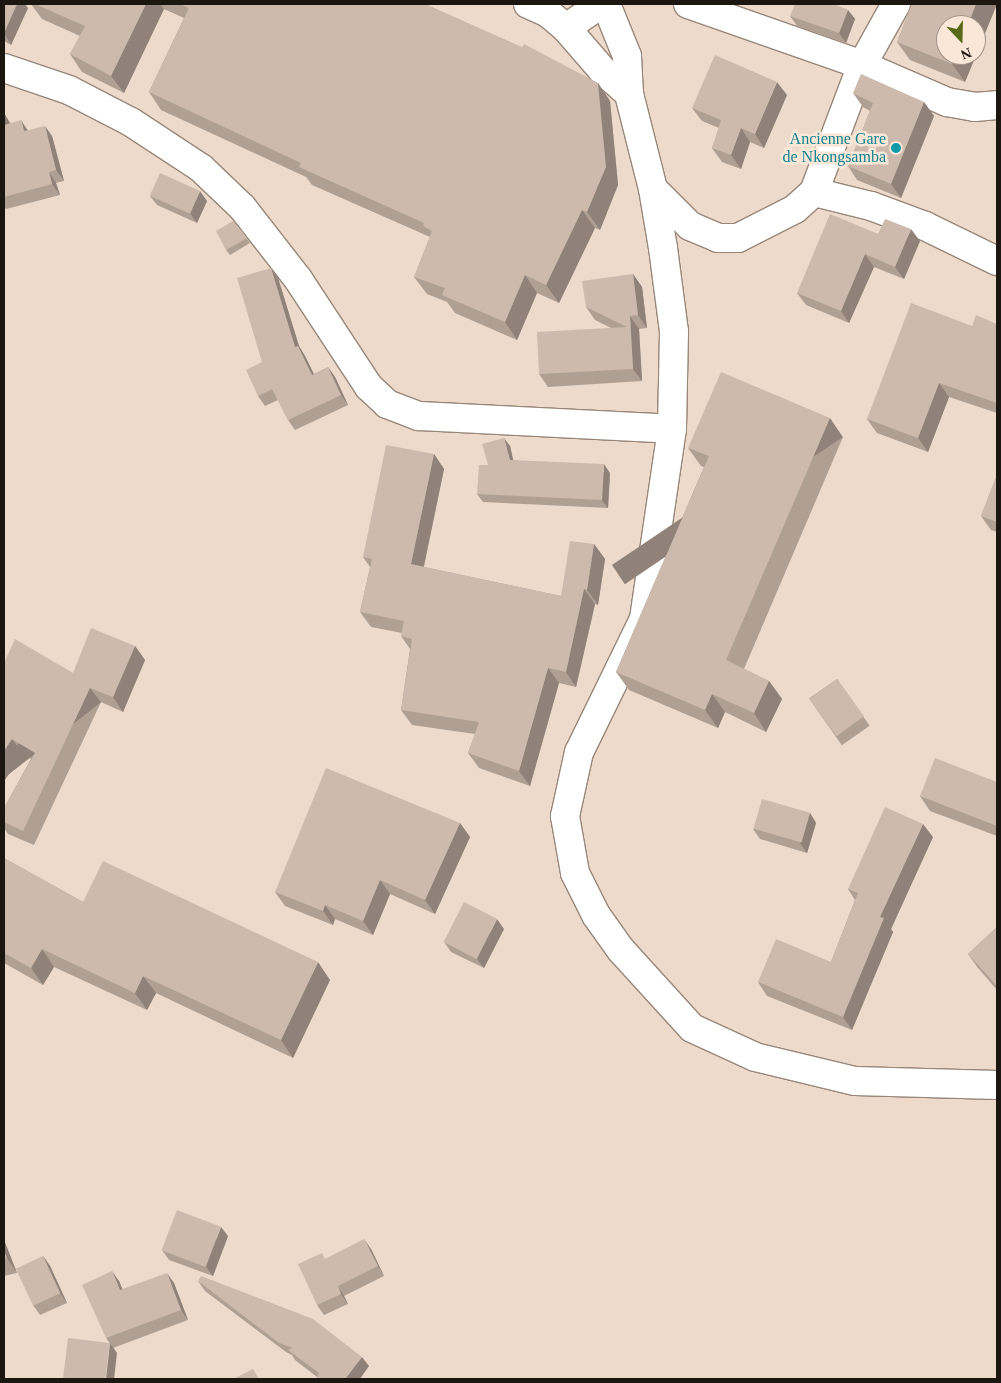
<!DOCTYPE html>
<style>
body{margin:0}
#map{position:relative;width:1001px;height:1383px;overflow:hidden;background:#eddacb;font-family:"Times New Roman",serif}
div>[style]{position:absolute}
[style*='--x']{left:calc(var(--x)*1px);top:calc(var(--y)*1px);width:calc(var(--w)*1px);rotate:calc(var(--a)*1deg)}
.roads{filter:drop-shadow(1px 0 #988779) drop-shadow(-1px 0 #988779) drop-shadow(0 1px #988779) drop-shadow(0 -1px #988779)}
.street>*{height:28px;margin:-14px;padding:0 14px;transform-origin:14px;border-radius:14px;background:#fff}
.secondary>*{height:28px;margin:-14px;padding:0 14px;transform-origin:14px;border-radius:14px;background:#fff}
.wall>*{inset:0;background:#b0a094;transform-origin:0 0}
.shaded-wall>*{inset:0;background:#908278;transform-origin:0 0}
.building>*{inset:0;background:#cdbaac;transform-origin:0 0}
.dots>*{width:14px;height:14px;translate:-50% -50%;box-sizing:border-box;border:2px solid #fae7d8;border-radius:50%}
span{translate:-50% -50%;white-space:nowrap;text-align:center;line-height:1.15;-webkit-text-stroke:5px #fae7d8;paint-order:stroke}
.culture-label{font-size:16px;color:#0d838f}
.right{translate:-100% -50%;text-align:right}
.frame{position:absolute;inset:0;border:5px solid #1c1611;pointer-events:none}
.north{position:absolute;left:936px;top:15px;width:50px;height:50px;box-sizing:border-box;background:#fae7d8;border:1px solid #a19388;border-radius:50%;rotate:159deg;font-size:14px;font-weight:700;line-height:20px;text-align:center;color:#1c1611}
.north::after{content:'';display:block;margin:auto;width:18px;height:22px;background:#566a17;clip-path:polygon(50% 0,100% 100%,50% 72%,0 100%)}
</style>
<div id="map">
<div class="roads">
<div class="street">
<div style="--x:688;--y:4;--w:184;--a:19.3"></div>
<div style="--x:862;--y:65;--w:93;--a:23.5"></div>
<div style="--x:947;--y:102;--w:28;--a:10"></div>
<div style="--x:975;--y:107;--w:22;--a:-5"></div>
<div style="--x:566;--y:28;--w:42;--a:-34.4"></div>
<div style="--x:4;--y:68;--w:69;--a:18.7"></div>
<div style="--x:69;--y:90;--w:70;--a:27.3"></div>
<div style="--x:131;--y:122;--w:84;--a:33.3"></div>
<div style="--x:201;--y:168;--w:57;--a:43.6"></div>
<div style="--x:242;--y:207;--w:91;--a:52.1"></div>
<div style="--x:298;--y:279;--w:129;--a:56.7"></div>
<div style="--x:369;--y:387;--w:25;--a:43"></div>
<div style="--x:387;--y:404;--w:34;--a:21"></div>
<div style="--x:419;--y:416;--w:253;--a:2.9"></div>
<div style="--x:653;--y:189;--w:52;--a:45"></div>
<div style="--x:690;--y:226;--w:30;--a:23"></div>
<div style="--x:718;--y:238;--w:20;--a:0"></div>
<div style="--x:738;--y:238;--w:64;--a:-27"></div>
<div style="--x:795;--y:209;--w:25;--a:-42"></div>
<div style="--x:814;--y:192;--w:136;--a:-69.3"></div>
<div style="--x:862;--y:65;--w:70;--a:-60.9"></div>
<div style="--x:814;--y:192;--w:59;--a:13.8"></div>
<div style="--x:871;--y:206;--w:58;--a:20.3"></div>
<div style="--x:925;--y:226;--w:80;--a:25.9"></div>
</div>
<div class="secondary">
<div style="--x:528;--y:4;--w:22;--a:24"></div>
<div style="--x:548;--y:13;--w:23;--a:40"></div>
<div style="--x:566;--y:28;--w:57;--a:49.3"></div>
<div style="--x:603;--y:71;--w:35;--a:41"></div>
<div style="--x:606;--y:4;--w:56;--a:68"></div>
<div style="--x:627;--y:56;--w:38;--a:87"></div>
<div style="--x:629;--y:94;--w:98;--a:75.8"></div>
<div style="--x:653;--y:189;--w:60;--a:80.4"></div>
<div style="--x:663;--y:248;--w:85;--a:82.5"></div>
<div style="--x:674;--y:332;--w:97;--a:91.2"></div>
<div style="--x:672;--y:429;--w:192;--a:98.4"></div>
<div style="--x:644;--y:619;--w:148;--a:116"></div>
<div style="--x:579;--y:752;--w:66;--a:102.3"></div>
<div style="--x:565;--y:816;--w:58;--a:80"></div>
<div style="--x:575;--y:873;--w:47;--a:63.4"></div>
<div style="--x:596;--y:915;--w:43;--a:54.5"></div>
<div style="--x:621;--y:950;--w:105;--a:47.7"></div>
<div style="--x:692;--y:1028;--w:69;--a:24.7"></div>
<div style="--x:755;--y:1057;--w:103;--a:13.5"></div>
<div style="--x:855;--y:1081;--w:142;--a:1.6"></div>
</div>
</div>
<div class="wall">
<div style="clip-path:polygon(4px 4px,28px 8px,11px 45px,4px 41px)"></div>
<div style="clip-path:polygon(31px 4px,425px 4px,598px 83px,610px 101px,618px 185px,600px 230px,595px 228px,559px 303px,537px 293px,517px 340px,455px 313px,447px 302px,427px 294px,414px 277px,430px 237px,312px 185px,306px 177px,161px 110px,149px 92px,184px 18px,164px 9px,124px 93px,82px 72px,70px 54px,80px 36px,42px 19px)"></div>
<div style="clip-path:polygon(912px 4px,997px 4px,965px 82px,910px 60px,897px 42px)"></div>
<div style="clip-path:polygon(848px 10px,855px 19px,846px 43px,797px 26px,790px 16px)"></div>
<div style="clip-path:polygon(853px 93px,924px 102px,934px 116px,901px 198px,857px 180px,848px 166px,870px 111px,863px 107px)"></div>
<div style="clip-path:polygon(787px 95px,764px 148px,750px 142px,741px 169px,722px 162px,712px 148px,719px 128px,702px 121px,692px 108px)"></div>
<div style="clip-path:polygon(4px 113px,10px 123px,28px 130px,52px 136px,64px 181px,56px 183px,60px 195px,6px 209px,4px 207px)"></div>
<div style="clip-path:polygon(150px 196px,207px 201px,197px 223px,157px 205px)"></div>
<div style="clip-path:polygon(233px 221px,250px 243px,230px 255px,226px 250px)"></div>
<div style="clip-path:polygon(878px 234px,920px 241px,904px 279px,874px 267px,849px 323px,806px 305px,797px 293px)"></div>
<div style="clip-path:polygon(271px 268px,278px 278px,299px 346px,305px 356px,314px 374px,328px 367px,335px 377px,348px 405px,295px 430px,288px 420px,278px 400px,265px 406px,258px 396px,262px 362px)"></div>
<div style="clip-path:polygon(633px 274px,642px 287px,647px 328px,639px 329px,642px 381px,548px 387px,539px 374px,611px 328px,595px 320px,586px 307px)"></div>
<div style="clip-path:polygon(997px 324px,997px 413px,949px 397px,928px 452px,877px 433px,867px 419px,972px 326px)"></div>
<div style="clip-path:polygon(843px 437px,744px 669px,769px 681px,782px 699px,766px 732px,725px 712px,718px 728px,629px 690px,616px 672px,704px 467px,701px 466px,688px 448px)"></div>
<div style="clip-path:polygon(510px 446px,513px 460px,610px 473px,608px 508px,483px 502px,477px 494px,488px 465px)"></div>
<div style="clip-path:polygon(434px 454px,444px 469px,424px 567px,561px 596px,594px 544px,605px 559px,598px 605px,595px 604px,576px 687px,559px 683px,530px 786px,479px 768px,468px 753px,475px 734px,412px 725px,401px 710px,410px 649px,401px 636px,402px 633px,371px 627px,360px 612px,370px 567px,363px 557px)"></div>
<div style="clip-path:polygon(997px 475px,997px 532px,991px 530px,981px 516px)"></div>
<div style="clip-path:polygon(135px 646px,145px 660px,123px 712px,101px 702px,34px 845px,8px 834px,4px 828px,4px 808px,31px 759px,23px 754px,4px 781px,4px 663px,73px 673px)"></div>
<div style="left:837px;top:679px;width:57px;height:34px;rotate:55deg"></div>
<div style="clip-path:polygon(997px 782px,997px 836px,930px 811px,920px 796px)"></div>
<div style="clip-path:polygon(810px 813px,816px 823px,807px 853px,760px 839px,753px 829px)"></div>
<div style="clip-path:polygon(460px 823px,470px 837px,435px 914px,390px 894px,373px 935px,335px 919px,333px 925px,285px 906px,275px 892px)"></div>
<div style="clip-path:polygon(933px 837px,891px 929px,893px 932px,852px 1030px,767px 996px,758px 982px,831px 962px,855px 900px,848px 889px)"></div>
<div style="clip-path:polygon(4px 858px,83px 902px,330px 980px,293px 1058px,156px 993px,147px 1010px,54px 967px,43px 985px,4px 963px)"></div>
<div style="clip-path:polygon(997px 927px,997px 990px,978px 968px,968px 954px)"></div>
<div style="clip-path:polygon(504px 929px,484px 968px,451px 952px,444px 942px)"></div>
<div style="clip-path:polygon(228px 1236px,213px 1276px,169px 1260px,162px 1250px)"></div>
<div style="clip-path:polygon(4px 1240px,17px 1273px,4px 1276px)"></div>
<div style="clip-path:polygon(371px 1249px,384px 1276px,344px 1296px,348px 1304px,324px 1315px,317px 1305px,326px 1259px)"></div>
<div style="clip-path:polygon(43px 1256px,50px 1266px,67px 1303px,40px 1315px,33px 1305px)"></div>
<div style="clip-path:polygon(119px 1281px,122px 1289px,174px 1283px,188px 1320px,113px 1348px,117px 1353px,106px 1338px)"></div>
<div style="clip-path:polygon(198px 1281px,369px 1366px,317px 1377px,295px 1360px,292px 1355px,286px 1352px,205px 1291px)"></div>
</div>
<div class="shaded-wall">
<div style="clip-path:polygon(17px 4px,25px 4px,28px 8px,11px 45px,4px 33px)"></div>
<div style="clip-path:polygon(146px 4px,160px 4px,164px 9px,124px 93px,111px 76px)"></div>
<div style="clip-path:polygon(976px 4px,997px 4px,965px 82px,952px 64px,956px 55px,976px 55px,976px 25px,968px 25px)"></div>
<div style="clip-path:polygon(848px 10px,855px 19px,846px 43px,839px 33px)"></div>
<div style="clip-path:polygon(777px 82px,787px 95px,764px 148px,755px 134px)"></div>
<div style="clip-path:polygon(598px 83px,610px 101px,618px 185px,600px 230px,587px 212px)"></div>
<div style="clip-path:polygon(924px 102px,934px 116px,901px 198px,891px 184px)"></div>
<div style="clip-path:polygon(4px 113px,10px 123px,4px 132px)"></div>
<div style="clip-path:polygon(21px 120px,28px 131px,24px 131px)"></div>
<div style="clip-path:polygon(45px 126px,52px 136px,64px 181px,56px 170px)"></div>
<div style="clip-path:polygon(741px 128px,750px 142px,741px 169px,731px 155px)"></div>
<div style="clip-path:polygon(49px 172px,56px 183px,60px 195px,52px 184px)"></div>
<div style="clip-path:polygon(200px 191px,207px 201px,197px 223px,190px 213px)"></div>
<div style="clip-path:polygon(582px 210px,595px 228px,559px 303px,546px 285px)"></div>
<div style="clip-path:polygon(911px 229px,920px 241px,904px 279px,895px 267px)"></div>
<div style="clip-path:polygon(865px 254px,874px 267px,849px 323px,841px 311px)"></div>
<div style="clip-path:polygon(271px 268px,278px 278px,299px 346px,305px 356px,319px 385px,312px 375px,295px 347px)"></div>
<div style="clip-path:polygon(633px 274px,642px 287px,647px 328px,638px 315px)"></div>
<div style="clip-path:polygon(525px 275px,537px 293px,517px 340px,505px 322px)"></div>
<div style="clip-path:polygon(630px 316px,639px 329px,642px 381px,633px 369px)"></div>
<div style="clip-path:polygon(328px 367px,335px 377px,348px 405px,341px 395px)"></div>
<div style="clip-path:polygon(939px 383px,949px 397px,928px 452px,918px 438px)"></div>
<div style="left:830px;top:418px;width:23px;height:263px;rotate:56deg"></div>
<div style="clip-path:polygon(504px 438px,510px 446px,515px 468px,510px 460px)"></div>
<div style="clip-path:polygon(434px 454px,444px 469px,421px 579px,411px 564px)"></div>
<div style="clip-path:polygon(604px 464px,610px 473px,608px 508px,602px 500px)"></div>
<div style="clip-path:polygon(594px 544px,605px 559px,598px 605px,587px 590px)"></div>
<div style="clip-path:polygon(584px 589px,595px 604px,576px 687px,566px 672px)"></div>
<div style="clip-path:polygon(135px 646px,145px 660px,123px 712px,113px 697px)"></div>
<div style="clip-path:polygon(548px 668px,559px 683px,530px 786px,519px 771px)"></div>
<div style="clip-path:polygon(769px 681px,782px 699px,766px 732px,754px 713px)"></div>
<div style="left:90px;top:688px;width:18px;height:158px;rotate:52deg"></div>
<div style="clip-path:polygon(712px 694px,725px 712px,718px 728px,705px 710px)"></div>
<div style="clip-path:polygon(12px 739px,23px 754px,4px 781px,4px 751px)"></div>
<div style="clip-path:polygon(810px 813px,816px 823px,807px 853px,800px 843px)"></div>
<div style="clip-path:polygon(460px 823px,470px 837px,435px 914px,425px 900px)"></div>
<div style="clip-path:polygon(923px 824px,933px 837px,891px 929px,893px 932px,852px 1030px,843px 1017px,880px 917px)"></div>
<div style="clip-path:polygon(380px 880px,390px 894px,373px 935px,363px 921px)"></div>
<div style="clip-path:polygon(325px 905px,335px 919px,333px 925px,323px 911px)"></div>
<div style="clip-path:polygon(497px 919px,504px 929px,484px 968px,477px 959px)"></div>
<div style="clip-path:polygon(42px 949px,54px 967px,43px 985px,31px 968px)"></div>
<div style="clip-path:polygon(318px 962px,330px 980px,293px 1058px,281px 1040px)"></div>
<div style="clip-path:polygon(143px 976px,156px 993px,147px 1010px,135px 993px)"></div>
<div style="clip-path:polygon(221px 1227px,228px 1236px,213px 1276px,206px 1267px)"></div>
<div style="clip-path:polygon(364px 1239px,371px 1249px,384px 1276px,378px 1266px)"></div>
<div style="clip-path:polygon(4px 1240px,17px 1273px,7px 1258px,4px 1251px)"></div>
<div style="clip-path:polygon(43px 1256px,50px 1266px,67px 1303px,60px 1293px)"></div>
<div style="clip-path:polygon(112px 1271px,119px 1281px,127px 1300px,120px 1290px)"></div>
<div style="clip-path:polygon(167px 1273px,174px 1283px,188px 1320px,181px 1310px)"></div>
<div style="clip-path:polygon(338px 1286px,344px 1296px,348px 1304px,341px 1294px)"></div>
<div style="clip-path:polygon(110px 1343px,117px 1353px,114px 1379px,106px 1379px)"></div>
<div style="clip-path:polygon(362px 1357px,369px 1366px,360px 1379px,345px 1379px)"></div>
</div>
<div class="building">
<div style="clip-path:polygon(4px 4px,17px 4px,4px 33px)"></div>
<div style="clip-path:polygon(35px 4px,146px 4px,111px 76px,70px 54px,85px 26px)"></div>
<div style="clip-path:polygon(180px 4px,425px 4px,522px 47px,524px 44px,598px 83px,606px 167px,587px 212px,582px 210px,546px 285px,525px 275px,505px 322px,442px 295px,445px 288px,414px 277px,432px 231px,423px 226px,424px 223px,299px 167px,301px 163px,149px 92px,189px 8px)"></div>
<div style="clip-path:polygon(795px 4px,834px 4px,848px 10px,839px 33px,790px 16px)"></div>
<div style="clip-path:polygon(912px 4px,976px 4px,968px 25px,946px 25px,946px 55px,956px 55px,952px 64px,897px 42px)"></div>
<div style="clip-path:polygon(715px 55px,777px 82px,755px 134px,741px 128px,731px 155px,712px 148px,721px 120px,692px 108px)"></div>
<div style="clip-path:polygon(861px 74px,924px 102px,891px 184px,848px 166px,873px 103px,853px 93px)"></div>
<div style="clip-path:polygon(21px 120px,24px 131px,45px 126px,56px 170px,49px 172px,52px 184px,4px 197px,4px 125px)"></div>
<div style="left:160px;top:173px;width:44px;height:25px;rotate:24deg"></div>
<div style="clip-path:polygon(830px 214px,878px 234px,885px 219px,911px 229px,895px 267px,865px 254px,841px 311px,797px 293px)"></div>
<div style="clip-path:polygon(233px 221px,247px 238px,226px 250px,216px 231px)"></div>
<div style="clip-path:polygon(271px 268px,295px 347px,298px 346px,312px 375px,328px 367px,341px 395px,288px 420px,272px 389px,258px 396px,246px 370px,262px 362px,237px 278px)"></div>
<div style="clip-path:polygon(633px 274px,638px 315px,630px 316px,633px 369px,539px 374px,537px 332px,627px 327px,586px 307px,582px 281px)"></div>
<div style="clip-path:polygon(911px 303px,972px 326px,976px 315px,997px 324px,997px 403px,939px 383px,918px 438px,867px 419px)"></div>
<div style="clip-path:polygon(721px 372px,830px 418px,726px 660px,769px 681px,754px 713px,712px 694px,705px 710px,616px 672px,709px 456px,688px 448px)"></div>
<div style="clip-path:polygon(504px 438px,510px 460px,604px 464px,602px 500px,477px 494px,479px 465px,488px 465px,482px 444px)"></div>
<div style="clip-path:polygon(386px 445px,434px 454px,411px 564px,561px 596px,570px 541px,594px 544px,587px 590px,584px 589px,566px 672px,548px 668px,519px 771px,468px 753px,479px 722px,401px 710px,412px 639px,401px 636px,404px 621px,360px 612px,372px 559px,363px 557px)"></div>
<div style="clip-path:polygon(997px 475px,997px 522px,981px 516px)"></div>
<div style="clip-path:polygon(91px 628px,135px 646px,113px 697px,90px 688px,23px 831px,4px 822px,4px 808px,35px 753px,12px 739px,4px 751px,4px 663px,15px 639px,73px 673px)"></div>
<div style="left:837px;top:679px;width:46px;height:34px;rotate:54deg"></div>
<div style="clip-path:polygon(935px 758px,997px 782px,997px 826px,920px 796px)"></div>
<div style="clip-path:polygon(326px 768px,460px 823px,425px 900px,380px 880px,363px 921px,325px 905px,323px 911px,275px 892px)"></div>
<div style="left:762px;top:799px;width:50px;height:31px;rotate:16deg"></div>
<div style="clip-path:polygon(885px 807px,923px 824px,880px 917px,884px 918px,843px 1017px,758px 982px,776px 939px,831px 962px,858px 893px,848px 889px)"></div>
<div style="clip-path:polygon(4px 858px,83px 902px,103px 861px,318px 962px,281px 1040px,143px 976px,135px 993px,42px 949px,31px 968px,4px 953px)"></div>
<div style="left:464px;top:902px;width:37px;height:45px;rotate:27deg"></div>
<div style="clip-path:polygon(997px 927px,997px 986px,968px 954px)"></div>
<div style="left:177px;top:1210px;width:47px;height:43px;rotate:21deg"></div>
<div style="clip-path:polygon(364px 1239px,378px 1266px,338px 1286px,341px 1294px,317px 1305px,298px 1264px,322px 1253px,325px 1259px)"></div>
<div style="clip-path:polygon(4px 1251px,7px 1258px,4px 1259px)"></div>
<div style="left:43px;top:1256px;width:41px;height:30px;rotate:65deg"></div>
<div style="clip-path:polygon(112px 1271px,120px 1290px,167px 1273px,181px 1310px,106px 1338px,82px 1285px)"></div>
<div style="clip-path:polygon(201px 1276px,313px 1319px,362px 1357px,345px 1379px,316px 1379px,319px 1373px,288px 1350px,293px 1348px,279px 1343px,198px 1281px)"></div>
<div style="left:68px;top:1338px;width:42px;height:41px;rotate:7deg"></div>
<div style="clip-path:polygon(253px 1369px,259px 1379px,233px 1379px)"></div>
</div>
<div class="dots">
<div style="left:896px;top:148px;background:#0f9aa8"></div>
</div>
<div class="culture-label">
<span class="right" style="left:886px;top:148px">Ancienne Gare<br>de Nkongsamba</span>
</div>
<div class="frame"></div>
<div class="north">N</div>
</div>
